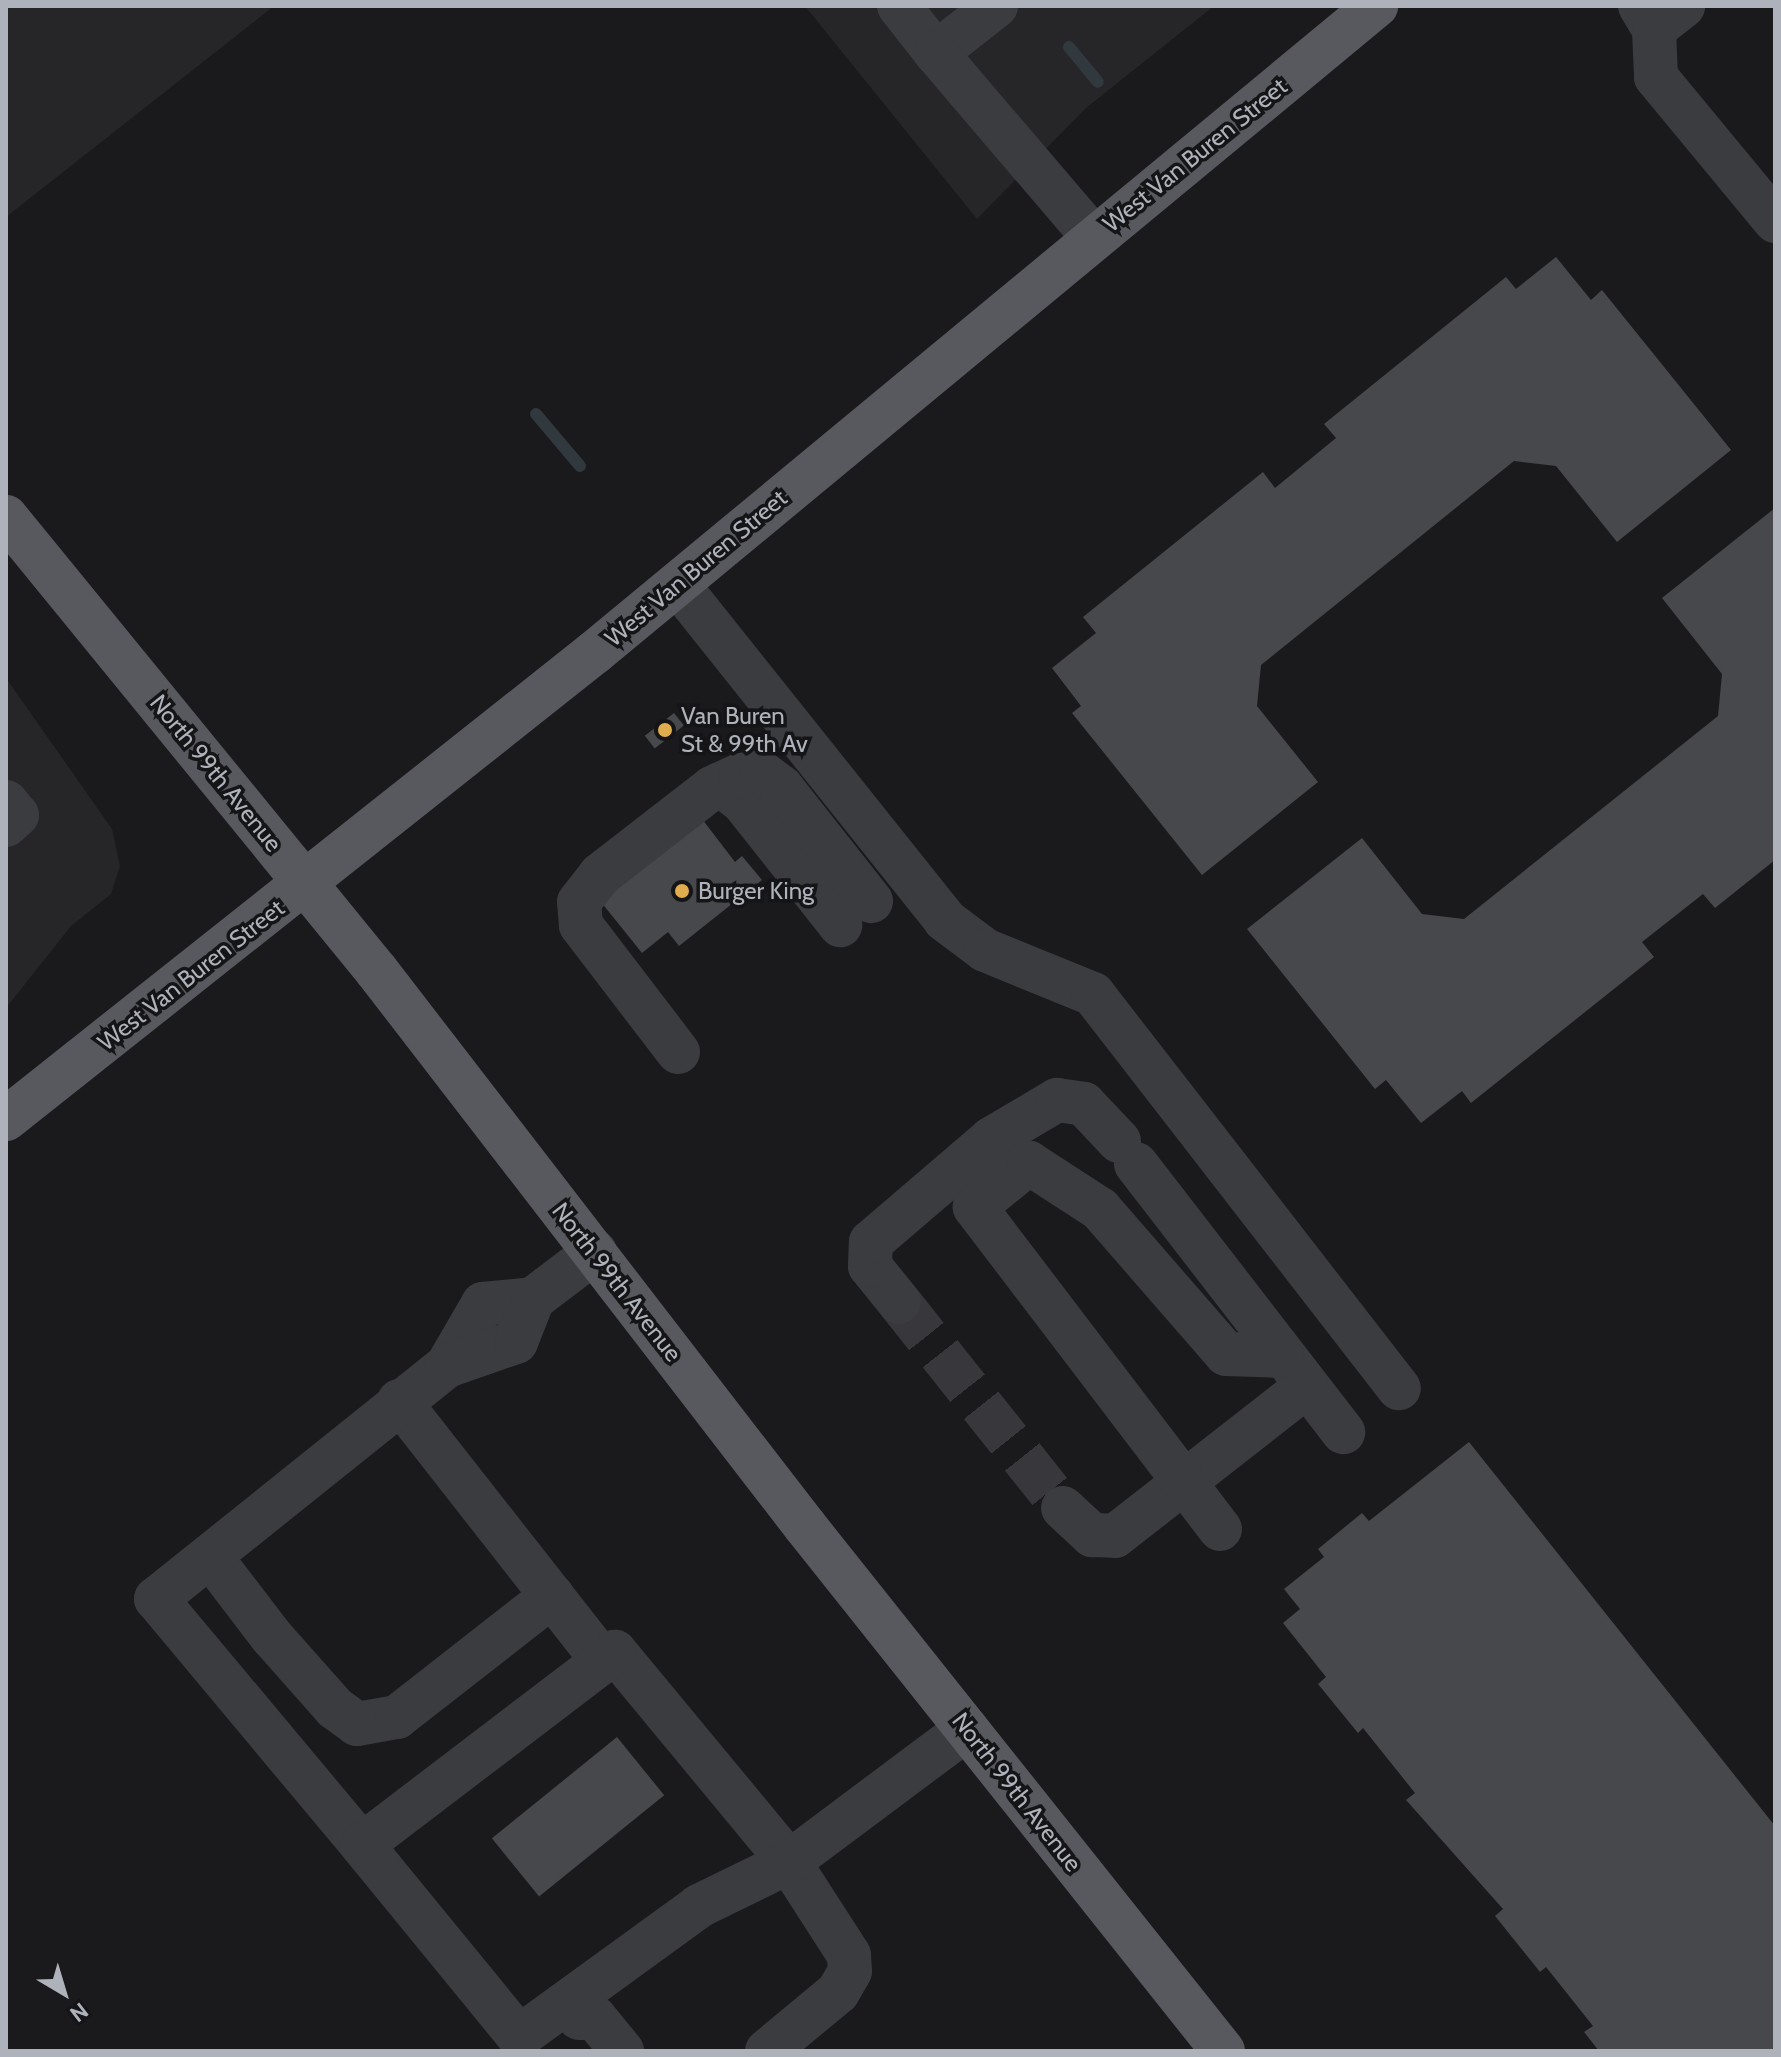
<!DOCTYPE html>
<style>
body{margin:0}
#map{position:relative;width:1781px;height:2057px;overflow:hidden;background:#1a1a1c;font-family:Cabin,sans-serif}
div>[style]{position:absolute}
[style*='--x']{left:calc(var(--x)*1px);top:calc(var(--y)*1px);width:calc(var(--w)*1px);rotate:calc(var(--a)*1deg)}
.built>*{inset:0;background:#262629}
.stream>*{height:12px;margin:-6px;padding:0 6px;transform-origin:6px;border-radius:6px;background:#31393f}
.building>*{inset:0;background:#47484c;transform-origin:0 0}
.minor-tunnel>*{height:44px;margin-top:-22px;transform-origin:0;background:repeating-linear-gradient(90deg,#38383c 0 44px,transparent 0 66px)}
.minor>*{height:44px;margin:-22px;padding:0 22px;transform-origin:22px;border-radius:22px;background:#3b3c40}
.major>*{height:44px;margin:-22px;padding:0 22px;transform-origin:22px;border-radius:22px;background:#58595f}
.dots>*{width:22px;height:22px;translate:-50% -50%;box-sizing:border-box;border:4px solid #151517;border-radius:50%}
span{translate:-50% -50%;white-space:nowrap;text-align:center;line-height:1.15;-webkit-text-stroke:7px #151517;paint-order:stroke}
.street-label{font-size:24px;color:#aeb2ba}
.poi-label{font-size:24px;color:#aeb2ba}
.left{translate:0 -50%;text-align:left}
.frame{position:absolute;inset:0;border:8px solid #aeb2ba;pointer-events:none}
.north{position:absolute;left:24px;top:1953px;width:80px;height:80px;-webkit-text-stroke:6px #151517;paint-order:stroke;rotate:142deg;font-size:22px;font-weight:700;line-height:32px;text-align:center;color:#aeb2ba}
.north::after{content:'';display:block;margin:auto;width:28px;height:36px;background:#aeb2ba;clip-path:polygon(50% 0,100% 100%,50% 72%,0 100%)}
</style>
<div id="map">
<div class="built">
<div style="clip-path:polygon(6px 6px,274px 6px,6px 217px)"></div>
<div style="clip-path:polygon(805px 6px,1214px 6px,1086px 108px,977px 219px)"></div>
<div style="clip-path:polygon(6px 678px,112px 829px,120px 866px,111px 894px,71px 926px,6px 1008px)"></div>
</div>
<div class="stream">
<div style="--x:1069;--y:47;--w:45;--a:50.4"></div>
<div style="--x:536;--y:414;--w:68;--a:49.8"></div>
</div>
<div class="building">
<div style="clip-path:polygon(1556px 257px,1591px 300px,1602px 290px,1731px 450px,1617px 542px,1556px 466px,1514px 461px,1261px 665px,1257px 706px,1318px 782px,1202px 875px,1072px 713px,1081px 706px,1052px 668px,1096px 633px,1083px 617px,1263px 472px,1275px 488px,1336px 438px,1324px 424px,1506px 277px,1516px 289px)"></div>
<div style="clip-path:polygon(1775px 508px,1775px 860px,1715px 908px,1703px 894px,1642px 942px,1654px 957px,1471px 1103px,1462px 1091px,1421px 1123px,1386px 1080px,1375px 1089px,1247px 929px,1362px 838px,1422px 914px,1464px 919px,1718px 716px,1722px 674px,1662px 598px)"></div>
<div style="left:674px;top:713px;width:16px;height:37px;rotate:52deg"></div>
<div style="clip-path:polygon(699px 815px,735px 862px,742px 856px,762px 880px,679px 946px,668px 932px,642px 953px,601px 902px)"></div>
<div style="clip-path:polygon(1469px 1442px,1775px 1826px,1775px 2051px,1599px 2051px,1584px 2032px,1593px 2026px,1546px 1967px,1540px 1972px,1495px 1916px,1503px 1909px,1406px 1800px,1415px 1793px,1363px 1728px,1358px 1733px,1318px 1684px,1326px 1677px,1283px 1623px,1300px 1609px,1284px 1589px,1324px 1557px,1318px 1549px,1362px 1513px,1369px 1521px)"></div>
<div style="left:617px;top:1737px;width:75px;height:161px;rotate:51deg"></div>
</div>
<div class="minor-tunnel">
<div style="--x:899;--y:1302;--w:263;--a:51.5"></div>
</div>
<div class="minor">
<div style="--x:899;--y:6;--w:60;--a:51.8"></div>
<div style="--x:996;--y:6;--w:76;--a:141.9"></div>
<div style="--x:936;--y:53;--w:243;--a:49.5"></div>
<div style="--x:1640;--y:6;--w:27;--a:59"></div>
<div style="--x:1654;--y:29;--w:48;--a:87.6"></div>
<div style="--x:1656;--y:77;--w:187;--a:50.4"></div>
<div style="--x:1654;--y:29;--w:37;--a:-38"></div>
<div style="--x:678;--y:585;--w:428;--a:51.4"></div>
<div style="--x:945;--y:920;--w:50;--a:36.9"></div>
<div style="--x:985;--y:950;--w:117;--a:22.2"></div>
<div style="--x:1093;--y:994;--w:499;--a:52.2"></div>
<div style="--x:720;--y:784;--w:29;--a:38"></div>
<div style="--x:743;--y:802;--w:157;--a:51.7"></div>
<div style="--x:6;--y:802;--w:17;--a:50"></div>
<div style="--x:17;--y:815;--w:15;--a:138"></div>
<div style="--x:678;--y:1052;--w:160;--a:-127.4"></div>
<div style="--x:581;--y:925;--w:23;--a:-95"></div>
<div style="--x:579;--y:902;--w:34;--a:-52"></div>
<div style="--x:600;--y:875;--w:142;--a:-37.8"></div>
<div style="--x:712;--y:788;--w:31;--a:-25"></div>
<div style="--x:740;--y:775;--w:21;--a:-8"></div>
<div style="--x:761;--y:772;--w:26;--a:37"></div>
<div style="--x:782;--y:788;--w:144;--a:51.8"></div>
<div style="--x:1136;--y:1164;--w:339;--a:52.3"></div>
<div style="--x:899;--y:1302;--w:46;--a:-128.9"></div>
<div style="--x:870;--y:1266;--w:24;--a:-88"></div>
<div style="--x:871;--y:1242;--w:158;--a:-40.6"></div>
<div style="--x:991;--y:1139;--w:77;--a:-30.6"></div>
<div style="--x:1057;--y:1100;--w:27;--a:8"></div>
<div style="--x:1084;--y:1104;--w:51;--a:46.6"></div>
<div style="--x:447;--y:1366;--w:72;--a:-59.9"></div>
<div style="--x:483;--y:1304;--w:50;--a:-5.7"></div>
<div style="--x:399;--y:1401;--w:330;--a:51.9"></div>
<div style="--x:1063;--y:1508;--w:40;--a:43"></div>
<div style="--x:1092;--y:1535;--w:23;--a:2"></div>
<div style="--x:1115;--y:1536;--w:242;--a:-38"></div>
<div style="--x:1220;--y:1529;--w:405;--a:-127.3"></div>
<div style="--x:975;--y:1207;--w:70;--a:-39.2"></div>
<div style="--x:1029;--y:1163;--w:85;--a:32.9"></div>
<div style="--x:1100;--y:1209;--w:192;--a:49"></div>
<div style="--x:1226;--y:1354;--w:56;--a:2"></div>
<div style="--x:210;--y:1556;--w:102;--a:52.6"></div>
<div style="--x:272;--y:1637;--w:95;--a:48.4"></div>
<div style="--x:335;--y:1708;--w:27;--a:36"></div>
<div style="--x:357;--y:1724;--w:41;--a:-9.9"></div>
<div style="--x:397;--y:1717;--w:197;--a:-38"></div>
<div style="--x:362;--y:1845;--w:321;--a:-129.9"></div>
<div style="--x:156;--y:1599;--w:373;--a:-38.7"></div>
<div style="--x:447;--y:1366;--w:73;--a:-19.2"></div>
<div style="--x:516;--y:1342;--w:46;--a:-68.4"></div>
<div style="--x:533;--y:1299;--w:78;--a:-37.2"></div>
<div style="--x:579;--y:2018;--w:16;--a:0"></div>
<div style="--x:595;--y:2018;--w:43;--a:50.7"></div>
<div style="--x:767;--y:2051;--w:92;--a:-39.7"></div>
<div style="--x:838;--y:1992;--w:24;--a:-60"></div>
<div style="--x:850;--y:1971;--w:16;--a:-94"></div>
<div style="--x:849;--y:1955;--w:111;--a:-122.8"></div>
<div style="--x:789;--y:1862;--w:273;--a:-129.6"></div>
<div style="--x:615;--y:1652;--w:318;--a:142.7"></div>
<div style="--x:362;--y:1845;--w:248;--a:50.7"></div>
<div style="--x:519;--y:2037;--w:223;--a:-36"></div>
<div style="--x:699;--y:1906;--w:100;--a:-26.1"></div>
<div style="--x:789;--y:1862;--w:222;--a:-36.8"></div>
</div>
<div class="major">
<div style="--x:6;--y:517;--w:585;--a:50.76"></div>
<div style="--x:376;--y:970;--w:702;--a:52.35"></div>
<div style="--x:805;--y:1526;--w:671;--a:51.47"></div>
<div style="--x:6;--y:1119;--w:752;--a:-38.41"></div>
<div style="--x:595;--y:652;--w:1014;--a:-39.6"></div>
</div>
<div class="dots">
<div style="left:665px;top:730px;background:#e1ac4d"></div>
<div style="left:682px;top:891px;background:#e1ac4d"></div>
</div>
<div class="street-label">
<span style="left:1195px;top:155px;rotate:-39deg">West Van Buren Street</span>
<span style="left:696px;top:568px;rotate:-40deg">West Van Buren Street</span>
<span style="left:216px;top:773px;rotate:51deg">North 99th Avenue</span>
<span style="left:191px;top:975px;rotate:-38deg">West Van Buren Street</span>
<span style="left:617px;top:1282px;rotate:52deg">North 99th Avenue</span>
<span style="left:1017px;top:1792px;rotate:52deg">North 99th Avenue</span>
</div>
<div class="poi-label">
<span class="left" style="left:681px;top:730px">Van Buren<br>St &amp; 99th Av</span>
<span class="left" style="left:698px;top:891px">Burger King</span>
</div>
<div class="frame"></div>
<div class="north">N</div>
</div>
